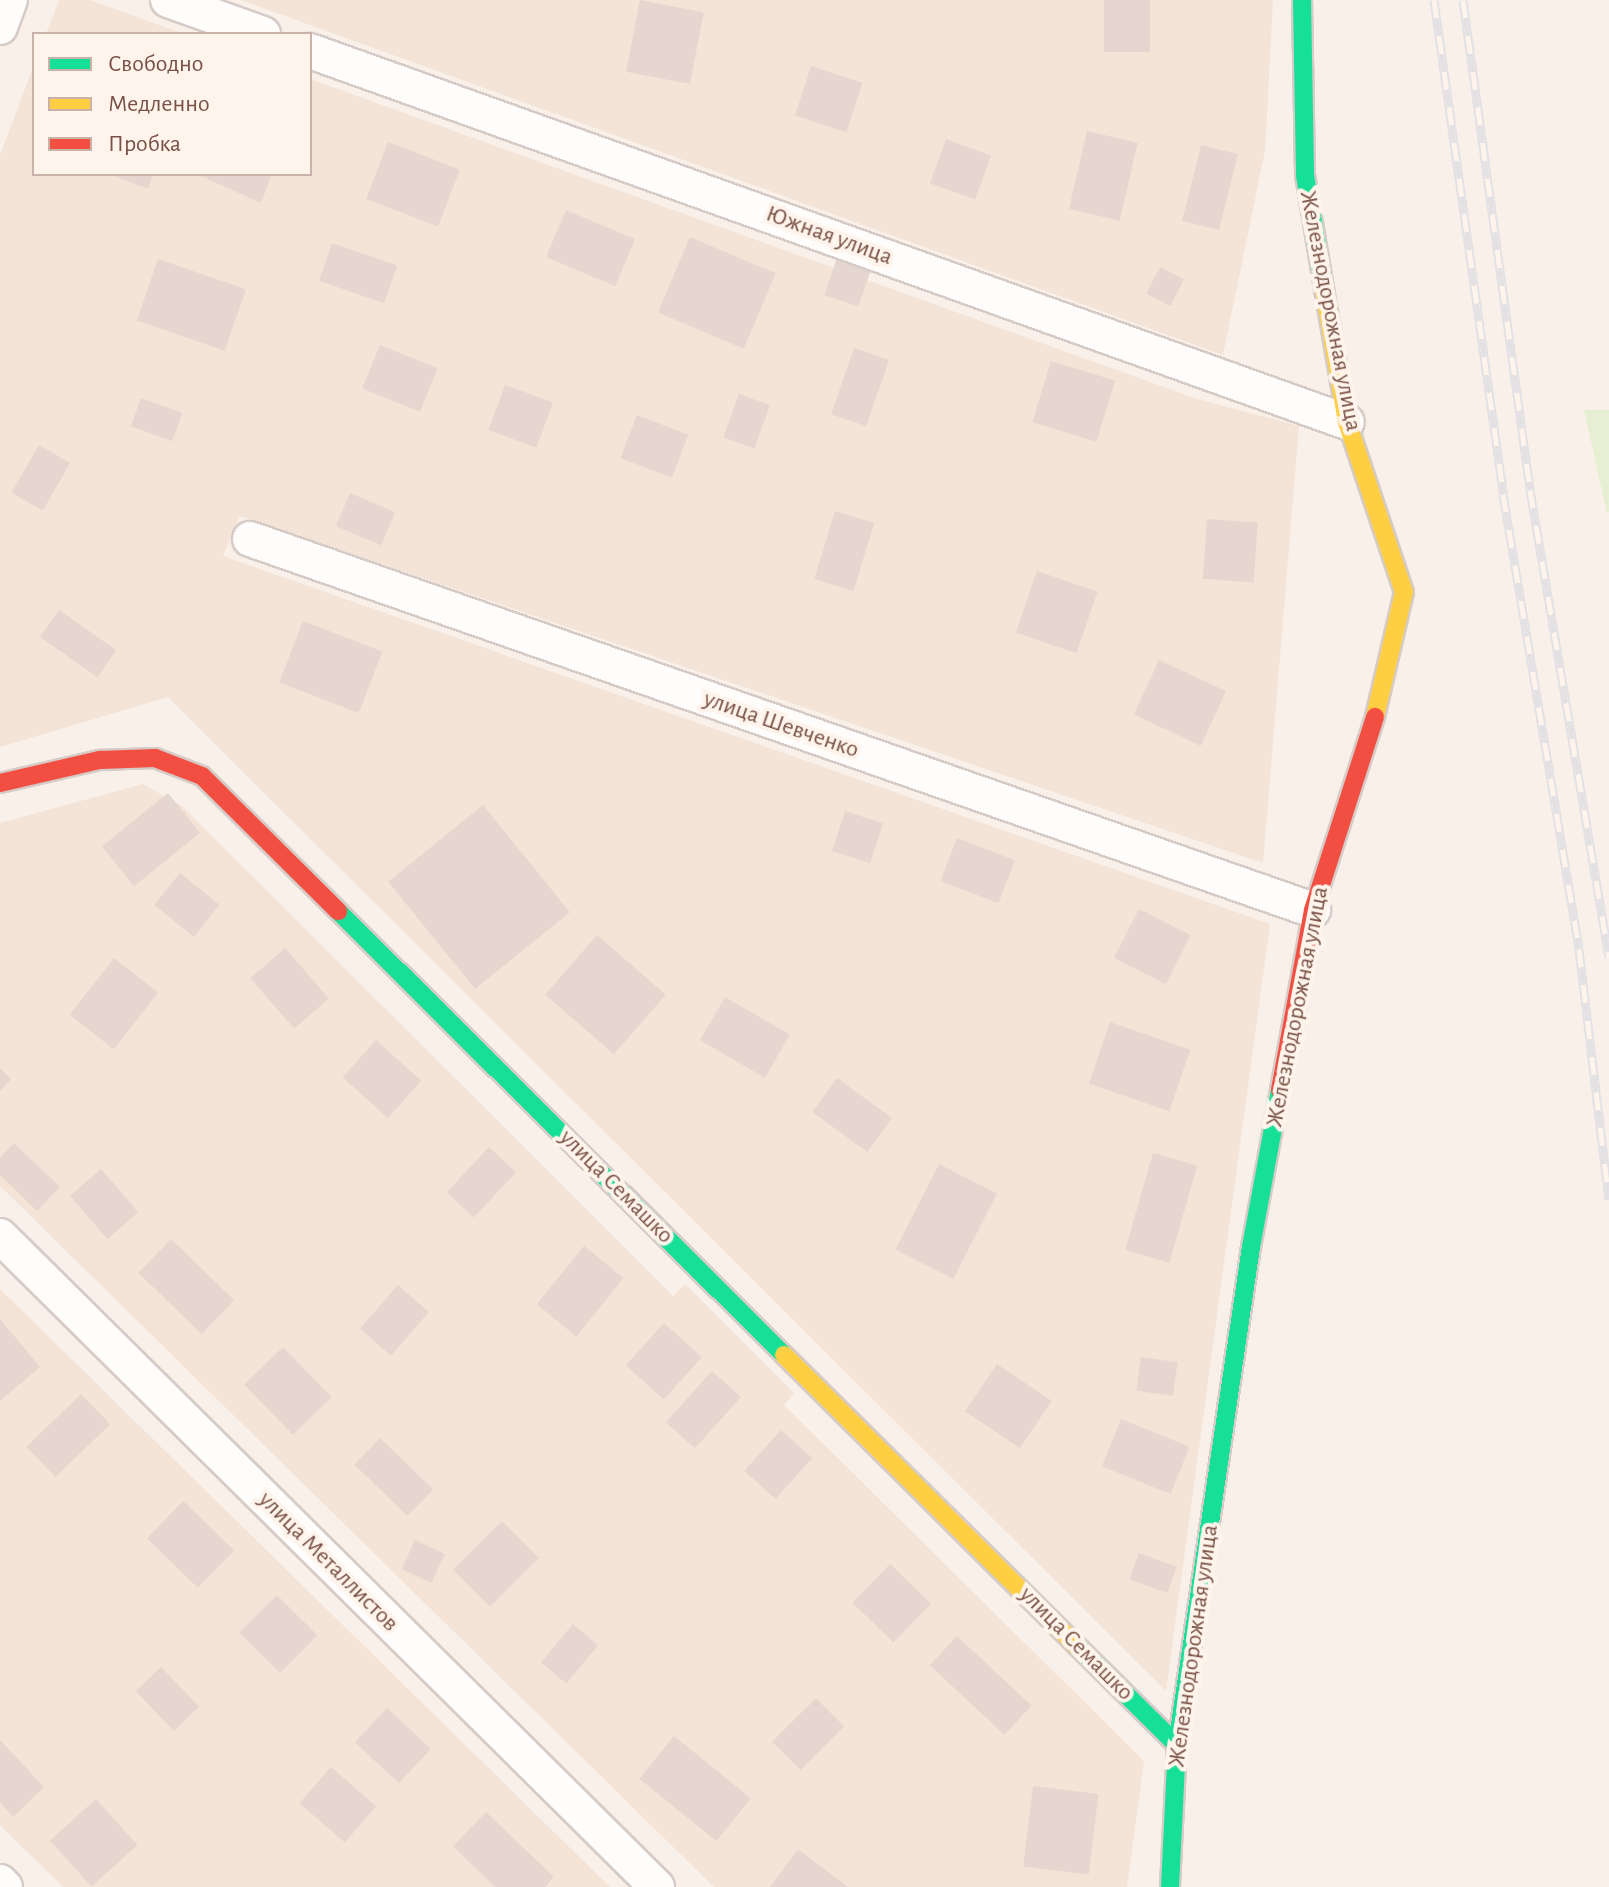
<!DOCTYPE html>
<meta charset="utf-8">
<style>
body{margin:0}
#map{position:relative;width:1609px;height:1887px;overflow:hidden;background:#f8f0e9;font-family:"Alegreya Sans",sans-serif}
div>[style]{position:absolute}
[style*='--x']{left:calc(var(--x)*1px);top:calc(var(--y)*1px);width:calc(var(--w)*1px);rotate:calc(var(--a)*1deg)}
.residential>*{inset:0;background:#f4e3d7}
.green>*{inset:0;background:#e7efd2}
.building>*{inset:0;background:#e5d7d0;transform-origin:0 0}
.roads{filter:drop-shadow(2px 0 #d6cbc6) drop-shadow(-2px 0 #d6cbc6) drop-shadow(0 2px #d6cbc6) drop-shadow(0 -2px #d6cbc6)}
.street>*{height:34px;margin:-17px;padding:0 17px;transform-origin:17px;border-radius:17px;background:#fefdfc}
.fast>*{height:18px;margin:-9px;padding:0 9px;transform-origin:9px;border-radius:9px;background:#16e098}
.slow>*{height:18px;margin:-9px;padding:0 9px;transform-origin:9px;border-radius:9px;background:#ffcf43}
.jam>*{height:18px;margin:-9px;padding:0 9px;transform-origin:9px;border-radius:9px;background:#f24e42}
.rail>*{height:9px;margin-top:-4.5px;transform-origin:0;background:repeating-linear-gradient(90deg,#fff4eb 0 18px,#e4e1e5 0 36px);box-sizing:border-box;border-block:2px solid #e4e1e5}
span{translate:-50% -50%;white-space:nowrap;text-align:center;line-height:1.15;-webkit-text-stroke:8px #fff4eb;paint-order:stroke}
.street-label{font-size:24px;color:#795146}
.legend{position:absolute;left:32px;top:32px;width:280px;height:144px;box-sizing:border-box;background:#fff4eb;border:2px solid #c9b3a9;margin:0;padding:10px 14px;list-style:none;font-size:24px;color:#795146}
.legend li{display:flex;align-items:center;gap:16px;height:40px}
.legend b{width:40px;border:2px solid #c9b3a9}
</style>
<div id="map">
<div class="residential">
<div style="clip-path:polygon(59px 0,90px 0,184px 34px,46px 34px)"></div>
<div style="clip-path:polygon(241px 0,1273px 0,1265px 151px,1223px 355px)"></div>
<div style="clip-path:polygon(34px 65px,34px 174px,310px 174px,310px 79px,1197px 399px,1299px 426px,1263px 863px,240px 516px,223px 556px,1270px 924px,1166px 1691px,168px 697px,0 747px,0 155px)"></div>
<div style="clip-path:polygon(143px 784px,183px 807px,673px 1296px,685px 1284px,794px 1393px,784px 1405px,1144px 1761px,1127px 1887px,714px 1887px,0 1186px,0 823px)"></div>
<div style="clip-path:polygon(0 1289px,610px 1887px,63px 1887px,0 1825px)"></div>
</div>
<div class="green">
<div style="clip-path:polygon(1584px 410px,1609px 410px,1609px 512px,1607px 513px)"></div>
</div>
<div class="building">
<div style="left:640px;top:0;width:65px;height:73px;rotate:11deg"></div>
<div style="left:1104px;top:0;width:46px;height:52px"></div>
<div style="left:811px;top:66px;width:54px;height:52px;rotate:18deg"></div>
<div style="left:1087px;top:131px;width:52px;height:80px;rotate:13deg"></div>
<div style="left:946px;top:139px;width:48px;height:47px;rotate:20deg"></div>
<div style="left:388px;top:142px;width:77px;height:61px;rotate:21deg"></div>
<div style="left:1201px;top:145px;width:38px;height:78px;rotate:14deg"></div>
<div style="clip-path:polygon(109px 174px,153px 174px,148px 189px)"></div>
<div style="clip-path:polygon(196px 174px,272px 174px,261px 203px)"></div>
<div style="left:566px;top:210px;width:75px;height:51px;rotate:23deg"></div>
<div style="left:690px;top:237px;width:93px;height:82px;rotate:23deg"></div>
<div style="left:332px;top:243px;width:69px;height:40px;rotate:19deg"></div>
<div style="left:837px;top:258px;width:36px;height:39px;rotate:19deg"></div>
<div style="left:158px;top:259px;width:93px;height:65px;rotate:19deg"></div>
<div style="left:1160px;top:267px;width:27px;height:30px;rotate:27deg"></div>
<div style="left:380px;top:345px;width:62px;height:47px;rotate:22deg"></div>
<div style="left:854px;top:348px;width:37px;height:70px;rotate:19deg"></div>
<div style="left:1051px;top:361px;width:67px;height:64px;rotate:17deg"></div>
<div style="left:505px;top:385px;width:51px;height:48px;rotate:20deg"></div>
<div style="left:739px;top:394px;width:33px;height:46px;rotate:20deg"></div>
<div style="left:141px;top:398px;width:44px;height:30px;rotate:20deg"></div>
<div style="left:637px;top:415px;width:55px;height:46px;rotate:21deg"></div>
<div style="left:39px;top:445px;width:36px;height:55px;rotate:30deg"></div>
<div style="left:350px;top:493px;width:49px;height:36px;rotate:23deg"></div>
<div style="left:835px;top:511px;width:41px;height:71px;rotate:17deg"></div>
<div style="left:1207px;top:519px;width:51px;height:60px;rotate:4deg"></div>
<div style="left:1037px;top:571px;width:64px;height:65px;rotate:19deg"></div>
<div style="left:59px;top:610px;width:70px;height:33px;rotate:35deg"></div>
<div style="left:303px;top:621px;width:85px;height:66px;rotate:21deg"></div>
<div style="left:1159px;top:660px;width:74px;height:60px;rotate:25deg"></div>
<div style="left:168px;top:793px;width:51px;height:85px;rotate:51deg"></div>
<div style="left:483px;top:805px;width:138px;height:122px;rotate:51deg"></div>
<div style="left:845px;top:811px;width:40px;height:42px;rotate:18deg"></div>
<div style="left:957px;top:838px;width:62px;height:46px;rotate:21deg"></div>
<div style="left:180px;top:873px;width:51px;height:41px;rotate:39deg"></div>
<div style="left:1139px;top:909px;width:58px;height:55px;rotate:27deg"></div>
<div style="left:597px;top:935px;width:91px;height:79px;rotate:41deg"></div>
<div style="left:285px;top:948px;width:67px;height:46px;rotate:49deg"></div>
<div style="left:114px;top:958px;width:56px;height:72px;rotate:38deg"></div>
<div style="left:725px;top:997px;width:75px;height:50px;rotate:30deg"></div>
<div style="left:1110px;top:1022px;width:85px;height:65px;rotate:19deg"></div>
<div style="left:376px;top:1040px;width:61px;height:50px;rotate:42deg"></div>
<div style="clip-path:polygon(0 1068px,11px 1079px,0 1091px)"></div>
<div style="left:837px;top:1078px;width:68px;height:42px;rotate:36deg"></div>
<div style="clip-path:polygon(14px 1143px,60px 1187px,37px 1211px,0 1175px,0 1158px)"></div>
<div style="left:489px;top:1147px;width:37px;height:62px;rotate:43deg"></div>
<div style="left:1153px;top:1153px;width:46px;height:101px;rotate:16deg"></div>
<div style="left:939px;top:1164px;width:65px;height:96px;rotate:27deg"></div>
<div style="left:101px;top:1169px;width:57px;height:41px;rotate:49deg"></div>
<div style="left:171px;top:1239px;width:88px;height:47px;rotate:44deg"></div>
<div style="left:584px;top:1246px;width:51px;height:75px;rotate:39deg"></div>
<div style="left:398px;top:1285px;width:41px;height:58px;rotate:41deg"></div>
<div style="clip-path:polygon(0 1319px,40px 1367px,0 1401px)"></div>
<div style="left:664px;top:1323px;width:51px;height:57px;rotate:42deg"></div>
<div style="left:283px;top:1347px;width:70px;height:54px;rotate:46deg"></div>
<div style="left:1141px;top:1357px;width:37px;height:34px;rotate:8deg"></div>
<div style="left:997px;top:1364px;width:66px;height:57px;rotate:34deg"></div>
<div style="left:712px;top:1371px;width:39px;height:69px;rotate:42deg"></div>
<div style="left:81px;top:1394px;width:42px;height:76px;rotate:46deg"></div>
<div style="left:1121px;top:1419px;width:74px;height:51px;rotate:22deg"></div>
<div style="left:781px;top:1430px;width:42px;height:55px;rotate:42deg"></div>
<div style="left:380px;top:1438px;width:74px;height:37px;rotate:44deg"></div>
<div style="left:183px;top:1501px;width:71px;height:52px;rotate:44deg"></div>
<div style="left:502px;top:1521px;width:52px;height:69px;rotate:45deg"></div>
<div style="left:415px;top:1540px;width:33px;height:32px;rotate:25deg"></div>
<div style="left:1139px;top:1553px;width:40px;height:28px;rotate:20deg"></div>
<div style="left:890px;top:1564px;width:57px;height:54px;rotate:44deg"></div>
<div style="left:277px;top:1595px;width:57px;height:53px;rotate:45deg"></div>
<div style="left:573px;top:1624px;width:33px;height:50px;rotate:40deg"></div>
<div style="left:957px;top:1636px;width:102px;height:40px;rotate:43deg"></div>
<div style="left:161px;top:1667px;width:55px;height:35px;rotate:46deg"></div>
<div style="left:816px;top:1698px;width:40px;height:62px;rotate:45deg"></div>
<div style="left:387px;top:1708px;width:60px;height:47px;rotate:43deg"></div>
<div style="left:674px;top:1736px;width:99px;height:55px;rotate:39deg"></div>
<div style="clip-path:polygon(0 1740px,44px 1787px,13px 1817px,0 1802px)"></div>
<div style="left:331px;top:1767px;width:60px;height:48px;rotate:41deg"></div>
<div style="left:1033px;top:1786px;width:66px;height:81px;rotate:7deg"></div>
<div style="left:96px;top:1799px;width:62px;height:62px;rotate:48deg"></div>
<div style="clip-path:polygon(486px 1812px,554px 1877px,545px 1887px,495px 1887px,453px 1846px)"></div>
<div style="clip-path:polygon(798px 1849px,848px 1887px,770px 1887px)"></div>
</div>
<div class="roads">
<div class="street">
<div style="--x:168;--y:0;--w:101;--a:19.7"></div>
<div style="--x:0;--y:27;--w:29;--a:-70"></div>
<div style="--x:310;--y:51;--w:1101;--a:19.69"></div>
<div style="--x:250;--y:539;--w:1126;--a:19.24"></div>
<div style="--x:0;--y:1236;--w:925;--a:44.74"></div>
<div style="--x:0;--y:1882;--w:7;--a:45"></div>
</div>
<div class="fast">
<div style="--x:1302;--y:0;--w:175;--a:89"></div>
<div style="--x:1305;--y:175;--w:103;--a:80.5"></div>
<div style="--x:338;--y:911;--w:629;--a:44.87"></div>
<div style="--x:1077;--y:1646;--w:141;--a:44.7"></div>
<div style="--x:1170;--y:1887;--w:142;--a:-87.2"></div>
<div style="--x:1177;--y:1745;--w:503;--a:-81.55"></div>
<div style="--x:1251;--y:1247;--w:160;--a:-79.5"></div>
</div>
<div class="slow">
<div style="--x:1322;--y:277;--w:147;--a:80.2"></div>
<div style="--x:1347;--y:422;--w:179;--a:71.5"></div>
<div style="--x:1404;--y:592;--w:128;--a:103.1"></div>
<div style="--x:784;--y:1355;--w:413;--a:44.8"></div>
</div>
<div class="jam">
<div style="--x:0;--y:783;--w:103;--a:-13"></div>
<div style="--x:100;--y:760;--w:55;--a:-2.1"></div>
<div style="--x:155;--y:758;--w:50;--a:21"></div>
<div style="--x:202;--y:776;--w:192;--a:44.8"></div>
<div style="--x:1280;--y:1090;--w:183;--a:-79.6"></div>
<div style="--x:1313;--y:910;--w:203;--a:-72.2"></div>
</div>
</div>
<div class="rail">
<div style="--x:1434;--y:0;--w:499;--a:82"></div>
<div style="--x:1503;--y:494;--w:461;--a:80.5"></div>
<div style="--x:1579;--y:949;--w:252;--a:83.2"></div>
<div style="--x:1463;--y:0;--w:495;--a:82.2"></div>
<div style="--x:1530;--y:490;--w:474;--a:80.4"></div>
</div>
<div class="street-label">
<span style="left:829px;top:236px;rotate:20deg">Южная улица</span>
<span style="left:1330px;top:311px;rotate:79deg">Железнодорожная улица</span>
<span style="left:781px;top:725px;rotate:19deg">улица Шевченко</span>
<span style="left:1298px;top:1007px;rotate:-79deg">Железнодорожная улица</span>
<span style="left:616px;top:1187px;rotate:45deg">улица Семашко</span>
<span style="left:328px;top:1562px;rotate:45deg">улица Металлистов</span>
<span style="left:1076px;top:1644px;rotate:45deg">улица Семашко</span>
<span style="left:1194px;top:1646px;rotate:-82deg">Железнодорожная улица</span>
</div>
<ul class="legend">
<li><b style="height:10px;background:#16e098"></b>Свободно</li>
<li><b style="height:10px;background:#ffcf43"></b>Медленно</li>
<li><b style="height:10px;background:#f24e42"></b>Пробка</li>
</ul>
</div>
